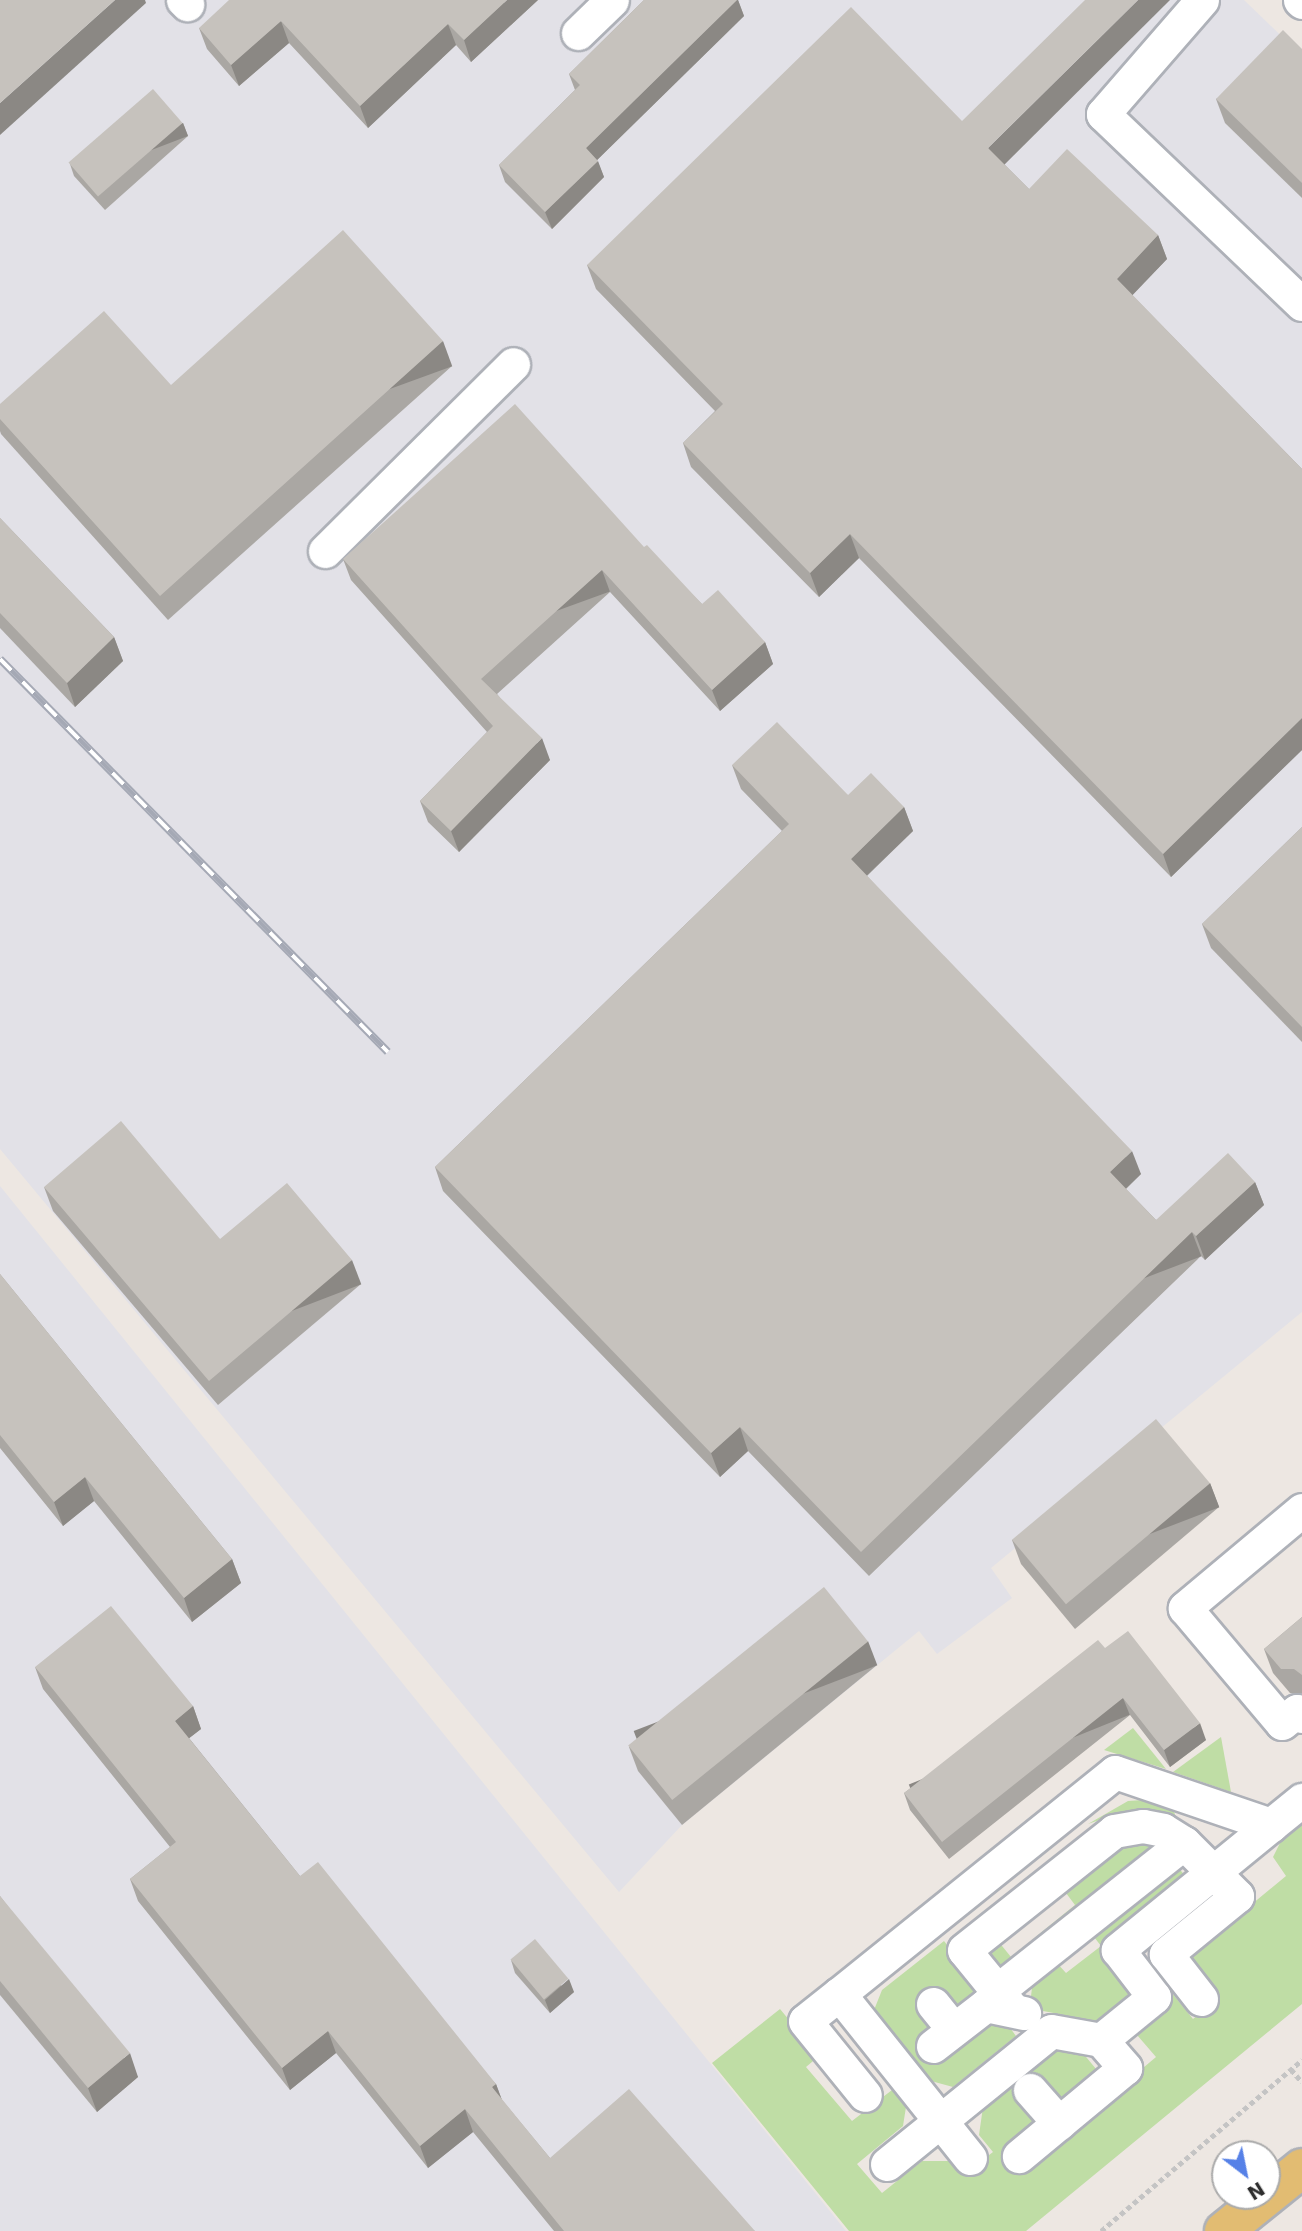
<!DOCTYPE html>
<style>
body{margin:0}
#map{position:relative;width:1302px;height:2231px;overflow:hidden;background:#ede7e2;font-family:"DejaVu Sans",sans-serif}
div>[style]{position:absolute}
[style*='--x']{left:calc(var(--x)*1px);top:calc(var(--y)*1px);width:calc(var(--w)*1px);rotate:calc(var(--a)*1deg)}
.industrial>*{inset:0;background:#e2e1e7}
.green>*{inset:0;background:#bfdda5}
.path>*{height:4.5px;margin-top:-2.25px;transform-origin:0;background:repeating-linear-gradient(90deg,#c4c4c4 0 5px,transparent 0 8.5px)}
.roads{filter:drop-shadow(2px 0 #aeb1b8) drop-shadow(-2px 0 #aeb1b8) drop-shadow(0 2px #aeb1b8) drop-shadow(0 -2px #aeb1b8)}
.minor>*{height:33px;margin:-16.5px;padding:0 16.5px;transform-origin:16.5px;border-radius:16.5px;background:#fff}
.major>*{height:38px;margin:-19px;padding:0 19px;transform-origin:19px;border-radius:19px;background:#e2bc72}
.rail>*{height:8px;margin-top:-4px;transform-origin:0;background:repeating-linear-gradient(90deg,#fff 0 16px,#a5a9b5 0 32px);box-sizing:border-box;border-block:2px solid #a5a9b5}
.wall>*{inset:0;background:#aaa7a3}
.shaded-wall>*{inset:0;background:#8b8884;transform-origin:0 0}
.building>*{inset:0;background:#c6c2bd;transform-origin:0 0}
span{translate:-50% -50%;white-space:nowrap;text-align:center;line-height:1.15;-webkit-text-stroke:5px #fff;paint-order:stroke}
.north{position:absolute;left:1211px;top:2140px;width:70px;height:70px;box-sizing:border-box;background:#fff;border:2px solid #ababab;border-radius:50%;rotate:148deg;font-size:19px;font-weight:700;line-height:28px;text-align:center;color:#2e2e2e}
.north::after{content:'';display:block;margin:auto;width:24px;height:32px;background:#5681e7;clip-path:polygon(50% 0,100% 100%,50% 72%,0 100%)}
</style>
<div id="map">
<div class="industrial">
<div style="clip-path:polygon(0 0,1244px 0,1302px 56px,1302px 1312px,991px 1568px,1012px 1598px,937px 1654px,919px 1631px,682px 1825px,619px 1892px,0 1149px)"></div>
<div style="clip-path:polygon(0 1186px,846px 2231px,0 2231px)"></div>
</div>
<div class="green">
<div style="clip-path:polygon(1133px 1728px,1166px 1769px,1104px 1750px)"></div>
<div style="clip-path:polygon(1221px 1737px,1231px 1792px,1173px 1772px)"></div>
<div style="clip-path:polygon(1143px 1800px,1172px 1805px,1176px 1818px,1145px 1814px,1111px 1816px,1088px 1824px,1128px 1801px)"></div>
<div style="clip-path:polygon(1302px 1822px,1302px 2004px,1026px 2231px,849px 2231px,712px 2063px,780px 2009px,819px 2056px,806px 2067px,852px 2121px,892px 2090px,906px 2107px,903px 2126px,857px 2164px,882px 2193px,922px 2161px,951px 2161px,963px 2175px,993px 2152px,979px 2135px,983px 2107px,1056px 2047px,1082px 2052px,1101px 2075px,1044px 2123px,1020px 2172px,1156px 2057px,1131px 2028px,1172px 1993px,1193px 2019px,1220px 1996px,1188px 1957px,1286px 1876px,1273px 1857px,1282px 1839px)"></div>
<div style="clip-path:polygon(1131px 1840px,1160px 1848px,1001px 1977px,986px 1958px,988px 1949px,998px 1941px,1011px 1957px,1075px 1905px,1063px 1889px)"></div>
<div style="clip-path:polygon(1175px 1864px,1188px 1879px,1105px 1947px,1143px 1994px,1107px 2023px,1043px 2011px,1031px 1996px,1033px 1980px,1056px 1962px,1066px 1973px,1101px 1946px,1091px 1933px)"></div>
<div style="clip-path:polygon(944px 1941px,984px 1991px,980px 2022px,1005px 2021px,1016px 2036px,953px 2087px,931px 2081px,874px 2010px,882px 1990px)"></div>
</div>
<div class="path">
<div style="--x:1291;--y:2069;--w:17;--a:50"></div>
<div style="--x:1101;--y:2231;--w:264;--a:-40.4"></div>
</div>
<div class="roads">
<div class="minor">
<div style="--x:183;--y:0;--w:6;--a:45"></div>
<div style="--x:1202;--y:0;--w:151;--a:131"></div>
<div style="--x:1103;--y:114;--w:275;--a:43.7"></div>
<div style="--x:1300;--y:0;--w:3;--a:45"></div>
<div style="--x:578;--y:33;--w:47;--a:-44.1"></div>
<div style="--x:325;--y:551;--w:265;--a:-44.8"></div>
<div style="--x:1302;--y:1510;--w:153;--a:140.1"></div>
<div style="--x:1185;--y:1608;--w:150;--a:49.9"></div>
<div style="--x:1282;--y:1723;--w:19;--a:-39"></div>
<div style="--x:1297;--y:1711;--w:7;--a:45"></div>
<div style="--x:1271;--y:1825;--w:40;--a:-39"></div>
<div style="--x:997;--y:1991;--w:238;--a:-38.4"></div>
<div style="--x:839;--y:1994;--w:43;--a:141.5"></div>
<div style="--x:805;--y:2021;--w:95;--a:51"></div>
<div style="--x:933;--y:2004;--w:32;--a:51"></div>
<div style="--x:1013;--y:2010;--w:77;--a:-129.2"></div>
<div style="--x:964;--y:1950;--w:191;--a:-38.4"></div>
<div style="--x:1114;--y:1831;--w:29;--a:-10"></div>
<div style="--x:1143;--y:1826;--w:20;--a:11"></div>
<div style="--x:1163;--y:1830;--w:25;--a:32"></div>
<div style="--x:1184;--y:1843;--w:75;--a:45"></div>
<div style="--x:1237;--y:1896;--w:92;--a:140.8"></div>
<div style="--x:1166;--y:1954;--w:57;--a:52.1"></div>
<div style="--x:933;--y:2046;--w:67;--a:-37.7"></div>
<div style="--x:986;--y:2005;--w:39;--a:12"></div>
<div style="--x:1030;--y:2090;--w:44;--a:48.7"></div>
<div style="--x:970;--y:2158;--w:210;--a:-128.6"></div>
<div style="--x:839;--y:1994;--w:354;--a:-38.8"></div>
<div style="--x:1115;--y:1772;--w:165;--a:18.8"></div>
<div style="--x:1271;--y:1825;--w:198;--a:140.8"></div>
<div style="--x:1118;--y:1950;--w:59;--a:52.5"></div>
<div style="--x:1154;--y:1997;--w:68;--a:140.9"></div>
<div style="--x:1101;--y:2040;--w:37;--a:49"></div>
<div style="--x:1125;--y:2068;--w:138;--a:140.3"></div>
<div style="--x:887;--y:2164;--w:211;--a:-39"></div>
<div style="--x:1051;--y:2031;--w:51;--a:10.2"></div>
</div>
<div class="major">
<div style="--x:1224;--y:2231;--w:100;--a:-38.9"></div>
</div>
</div>
<div class="rail">
<div style="--x:0;--y:659;--w:552;--a:45.37"></div>
</div>
<div class="wall">
<div style="clip-path:polygon(538px 0,471px 62px,456px 45px,368px 128px,289px 43px,239px 86px,207px 49px,199px 28px)"></div>
<div style="clip-path:polygon(644px 0,738px 0,744px 16px,597px 160px,604px 177px,552px 229px,505px 182px,499px 165px,575px 90px,569px 74px)"></div>
<div style="clip-path:polygon(1302px 49px,1302px 198px,1225px 123px,1216px 99px)"></div>
<div style="clip-path:polygon(183px 123px,188px 136px,105px 210px,74px 176px,70px 164px)"></div>
<div style="clip-path:polygon(1004px 164px,1029px 189px,1158px 235px,1167px 259px,1132px 295px,1302px 469px,1302px 750px,1171px 877px,859px 558px,819px 597px,691px 467px,683px 443px,715px 411px,596px 289px,587px 265px)"></div>
<div style="clip-path:polygon(452px 366px,168px 620px,1px 434px,0 431px,0 404px,171px 385px)"></div>
<div style="clip-path:polygon(0 518px,114px 637px,123px 661px,75px 707px,0 628px)"></div>
<div style="clip-path:polygon(644px 547px,702px 604px,765px 642px,773px 664px,720px 711px,610px 592px,497px 694px,550px 760px,459px 852px,428px 822px,420px 801px,487px 732px,351px 580px,343px 559px)"></div>
<div style="clip-path:polygon(732px 765px,848px 795px,904px 807px,913px 831px,867px 876px,1141px 1174px,1126px 1189px,1156px 1220px,1255px 1182px,1264px 1205px,1205px 1260px,1201px 1256px,869px 1576px,748px 1451px,720px 1477px,443px 1191px,435px 1167px,782px 831px,741px 789px)"></div>
<div style="clip-path:polygon(1302px 827px,1302px 1042px,1211px 948px,1202px 924px)"></div>
<div style="clip-path:polygon(44px 1187px,220px 1239px,361px 1284px,218px 1405px,53px 1211px)"></div>
<div style="clip-path:polygon(0 1274px,232px 1559px,241px 1583px,192px 1622px,94px 1501px,63px 1526px,0 1448px)"></div>
<div style="clip-path:polygon(1210px 1483px,1219px 1507px,1075px 1629px,1021px 1564px,1012px 1540px)"></div>
<div style="clip-path:polygon(1302px 1617px,1302px 1693px,1290px 1693px,1273px 1673px,1264px 1649px)"></div>
<div style="clip-path:polygon(1105px 1648px,1206px 1740px,1170px 1767px,1130px 1715px,949px 1859px,910px 1810px,904px 1793px)"></div>
<div style="clip-path:polygon(877px 1665px,682px 1825px,638px 1771px,629px 1747px)"></div>
<div style="clip-path:polygon(35px 1667px,193px 1706px,201px 1729px,189px 1738px,300px 1876px,496px 2084px,502px 2100px,550px 2158px,755px 2231px,554px 2231px,473px 2132px,428px 2168px,336px 2053px,290px 2090px,138px 1901px,130px 1879px,170px 1847px,43px 1689px)"></div>
<div style="clip-path:polygon(0 1896px,138px 2077px,97px 2112px,0 1995px)"></div>
<div style="clip-path:polygon(511px 1960px,574px 1992px,550px 2013px,515px 1973px)"></div>
</div>
<div class="shaded-wall">
<div style="clip-path:polygon(115px 0,145px 0,146px 3px,0 135px,0 103px)"></div>
<div style="clip-path:polygon(507px 0,538px 0,471px 62px,464px 40px)"></div>
<div style="clip-path:polygon(737px 0,738px 0,744px 16px,592px 165px,586px 148px)"></div>
<div style="clip-path:polygon(1138px 0,1170px 0,997px 172px,988px 148px)"></div>
<div style="clip-path:polygon(281px 21px,289px 43px,239px 86px,231px 65px)"></div>
<div style="clip-path:polygon(448px 24px,456px 45px,368px 128px,360px 106px)"></div>
<div style="left:183px;top:123px;width:14px;height:111px;rotate:69deg"></div>
<div style="clip-path:polygon(598px 161px,604px 177px,552px 229px,545px 212px)"></div>
<div style="clip-path:polygon(1158px 235px,1167px 259px,1125px 303px,1117px 279px)"></div>
<div style="left:443px;top:341px;width:27px;height:381px;rotate:70deg"></div>
<div style="clip-path:polygon(850px 534px,859px 558px,819px 597px,810px 573px)"></div>
<div style="left:602px;top:570px;width:23px;height:163px;rotate:70deg"></div>
<div style="clip-path:polygon(114px 637px,123px 661px,75px 707px,67px 683px)"></div>
<div style="clip-path:polygon(765px 642px,773px 664px,720px 711px,712px 690px)"></div>
<div style="clip-path:polygon(1302px 718px,1302px 750px,1171px 877px,1163px 854px)"></div>
<div style="clip-path:polygon(542px 738px,550px 760px,459px 852px,451px 831px)"></div>
<div style="clip-path:polygon(904px 807px,913px 831px,859px 883px,851px 859px)"></div>
<div style="clip-path:polygon(1132px 1151px,1141px 1174px,1118px 1196px,1110px 1172px)"></div>
<div style="clip-path:polygon(1255px 1182px,1264px 1205px,1205px 1260px,1196px 1236px)"></div>
<div style="left:1192px;top:1232px;width:26px;height:460px;rotate:69deg"></div>
<div style="left:352px;top:1260px;width:26px;height:187px;rotate:69deg"></div>
<div style="clip-path:polygon(740px 1427px,748px 1451px,720px 1477px,711px 1453px)"></div>
<div style="clip-path:polygon(85px 1477px,94px 1501px,63px 1526px,54px 1502px)"></div>
<div style="left:1210px;top:1483px;width:26px;height:188px;rotate:69deg"></div>
<div style="clip-path:polygon(232px 1559px,241px 1583px,192px 1622px,184px 1598px)"></div>
<div style="left:868px;top:1641px;width:26px;height:251px;rotate:69deg"></div>
<div style="left:1123px;top:1698px;width:18px;height:231px;rotate:68deg"></div>
<div style="clip-path:polygon(193px 1706px,201px 1729px,183px 1743px,175px 1721px)"></div>
<div style="clip-path:polygon(1200px 1723px,1206px 1740px,1170px 1767px,1164px 1750px)"></div>
<div style="clip-path:polygon(569px 1979px,574px 1992px,550px 2013px,545px 2000px)"></div>
<div style="clip-path:polygon(328px 2031px,336px 2053px,290px 2090px,282px 2068px)"></div>
<div style="clip-path:polygon(130px 2053px,138px 2077px,97px 2112px,88px 2088px)"></div>
<div style="clip-path:polygon(496px 2084px,504px 2106px,492px 2087px)"></div>
<div style="clip-path:polygon(465px 2109px,473px 2132px,428px 2168px,420px 2146px)"></div>
</div>
<div class="building">
<div style="clip-path:polygon(0 0,115px 0,0 103px)"></div>
<div style="clip-path:polygon(229px 0,507px 0,464px 40px,448px 24px,360px 106px,281px 21px,231px 65px,199px 28px)"></div>
<div style="clip-path:polygon(644px 0,737px 0,586px 148px,598px 161px,545px 212px,499px 165px,580px 85px,569px 74px)"></div>
<div style="clip-path:polygon(1085px 0,1138px 0,988px 148px,1029px 189px,1067px 149px,1158px 235px,1117px 279px,1302px 469px,1302px 718px,1163px 854px,850px 534px,810px 573px,683px 443px,723px 404px,587px 265px,851px 7px,962px 121px)"></div>
<div style="clip-path:polygon(1283px 30px,1302px 49px,1302px 183px,1216px 99px)"></div>
<div style="left:153px;top:89px;width:45px;height:112px;rotate:49deg"></div>
<div style="clip-path:polygon(343px 230px,443px 341px,160px 596px,0 419px,0 404px,104px 311px,171px 385px)"></div>
<div style="clip-path:polygon(515px 404px,644px 547px,647px 545px,702px 604px,718px 590px,765px 642px,712px 690px,602px 570px,481px 679px,542px 738px,451px 831px,420px 801px,493px 726px,343px 559px)"></div>
<div style="clip-path:polygon(0 518px,114px 637px,67px 683px,0 613px)"></div>
<div style="clip-path:polygon(777px 722px,848px 795px,871px 773px,904px 807px,851px 859px,1132px 1151px,1110px 1172px,1156px 1220px,1228px 1153px,1255px 1182px,1196px 1236px,1192px 1232px,861px 1552px,740px 1427px,711px 1453px,435px 1167px,789px 824px,732px 765px)"></div>
<div style="clip-path:polygon(1302px 827px,1302px 1027px,1202px 924px)"></div>
<div style="clip-path:polygon(121px 1121px,220px 1239px,287px 1183px,352px 1260px,209px 1381px,44px 1187px)"></div>
<div style="clip-path:polygon(0 1274px,232px 1559px,184px 1598px,85px 1477px,54px 1502px,0 1435px)"></div>
<div style="left:1156px;top:1419px;width:84px;height:188px;rotate:50deg"></div>
<div style="left:824px;top:1587px;width:70px;height:252px;rotate:51deg"></div>
<div style="clip-path:polygon(111px 1606px,193px 1706px,175px 1721px,300px 1876px,318px 1862px,496px 2084px,492px 2087px,550px 2158px,629px 2089px,755px 2231px,564px 2231px,465px 2109px,420px 2146px,328px 2031px,282px 2068px,130px 1879px,176px 1842px,35px 1667px)"></div>
<div style="clip-path:polygon(1302px 1617px,1302px 1675px,1294px 1669px,1281px 1669px,1264px 1649px)"></div>
<div style="clip-path:polygon(1128px 1631px,1200px 1723px,1164px 1750px,1123px 1698px,942px 1842px,904px 1793px,1098px 1640px,1105px 1648px)"></div>
<div style="clip-path:polygon(0 1896px,130px 2053px,88px 2088px,0 1981px)"></div>
<div style="left:535px;top:1939px;width:52px;height:32px;rotate:50deg"></div>
</div>
<div class="north">N</div>
</div>
